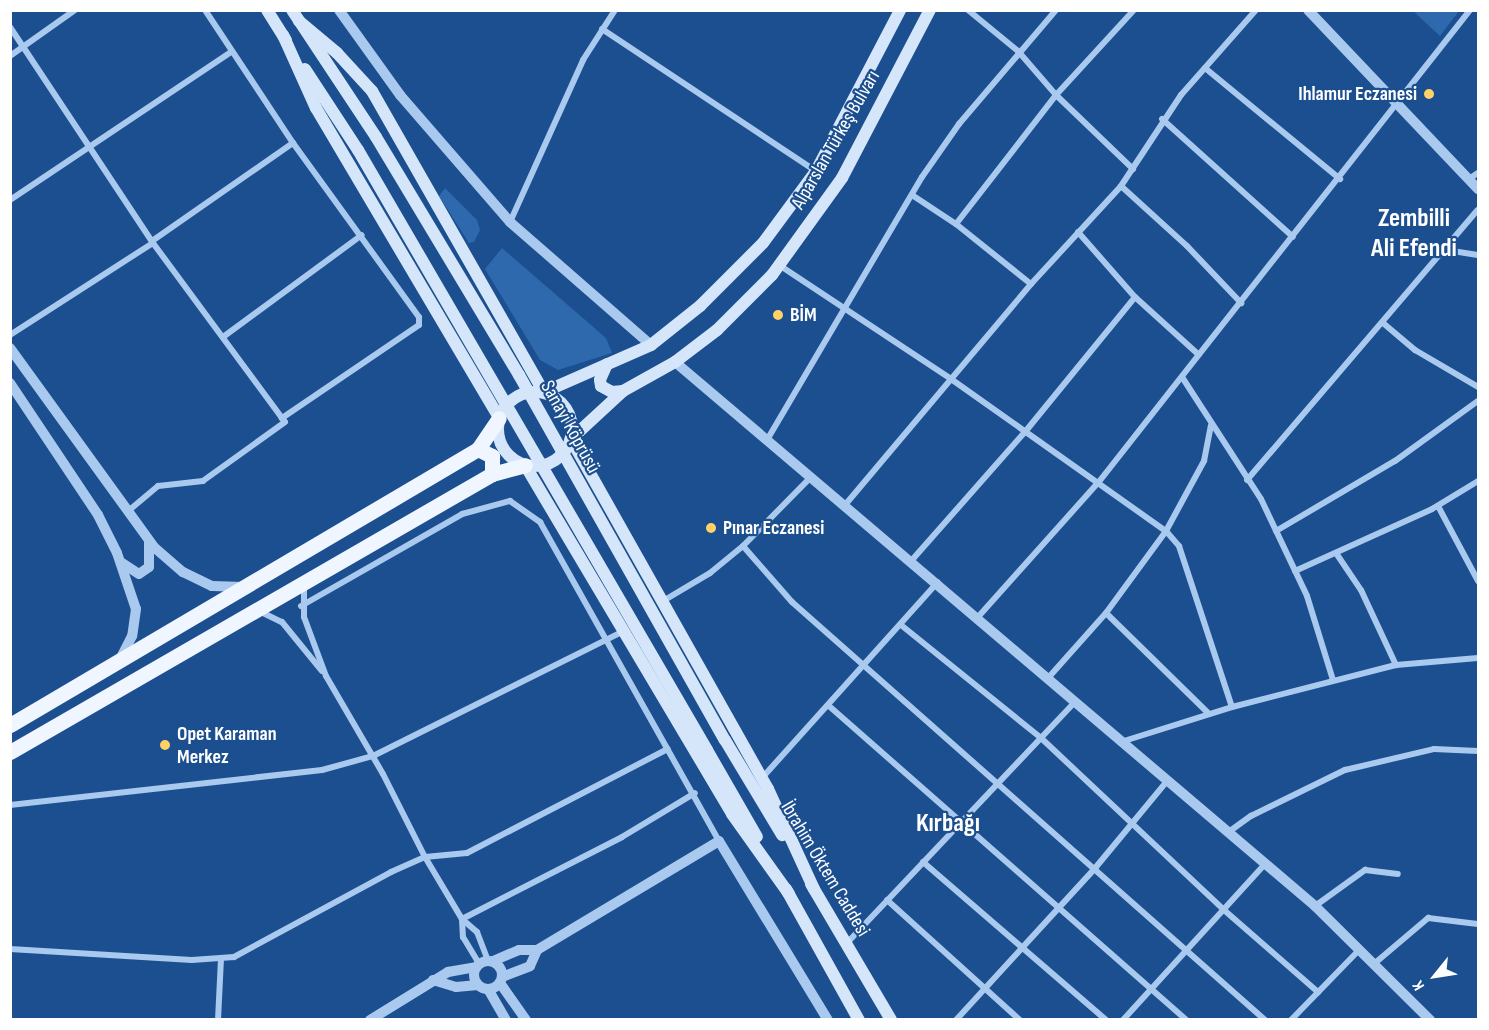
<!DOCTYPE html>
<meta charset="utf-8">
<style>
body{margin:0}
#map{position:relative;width:1489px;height:1030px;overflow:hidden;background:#1b4f8f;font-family:"Sofia Sans Condensed",sans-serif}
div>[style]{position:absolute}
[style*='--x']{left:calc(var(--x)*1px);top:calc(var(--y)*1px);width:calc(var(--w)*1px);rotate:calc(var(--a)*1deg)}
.green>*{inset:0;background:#2e69ad}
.minor>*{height:6px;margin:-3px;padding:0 3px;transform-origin:3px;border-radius:3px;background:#a9c9ee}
.tertiary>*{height:10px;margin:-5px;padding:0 5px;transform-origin:5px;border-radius:5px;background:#a9c9ee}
.tertiary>.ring{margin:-5px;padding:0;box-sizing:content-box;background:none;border:10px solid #a9c9ee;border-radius:50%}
.secondary>*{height:12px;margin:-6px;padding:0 6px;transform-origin:6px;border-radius:6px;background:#d6e6fa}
.secondary>.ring{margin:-6px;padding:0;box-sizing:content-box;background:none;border:12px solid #d6e6fa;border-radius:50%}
.primary>*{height:15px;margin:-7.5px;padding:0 7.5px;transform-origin:7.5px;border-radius:7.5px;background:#f0f6ff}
.secondary-bridge>*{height:12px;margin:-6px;padding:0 6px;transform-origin:6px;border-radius:6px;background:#d6e6fa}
.dots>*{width:16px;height:16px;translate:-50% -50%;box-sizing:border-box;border:3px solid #1b4f8f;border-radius:50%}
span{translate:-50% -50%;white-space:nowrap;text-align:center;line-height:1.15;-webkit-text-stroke:4.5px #1b4f8f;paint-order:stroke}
.poi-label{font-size:20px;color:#fff;font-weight:700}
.right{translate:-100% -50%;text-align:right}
.left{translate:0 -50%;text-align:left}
.street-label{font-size:20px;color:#fff}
.district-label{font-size:26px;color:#fff;font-weight:700}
.frame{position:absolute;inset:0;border:12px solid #fff;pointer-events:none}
.north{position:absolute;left:1405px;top:946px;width:60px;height:60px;-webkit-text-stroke:4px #1b4f8f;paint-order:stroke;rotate:240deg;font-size:16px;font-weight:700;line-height:24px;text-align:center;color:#fff}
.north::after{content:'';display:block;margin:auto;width:21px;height:27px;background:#fff;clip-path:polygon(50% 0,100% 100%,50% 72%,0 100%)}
</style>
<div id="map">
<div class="green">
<div style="clip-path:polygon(1413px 11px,1459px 11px,1440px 36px)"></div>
<div style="clip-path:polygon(445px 188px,477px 220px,480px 230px,474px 242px,469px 243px,439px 196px)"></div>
<div style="clip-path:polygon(502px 248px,606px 338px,612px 353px,558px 370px,540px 360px,485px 269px)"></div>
</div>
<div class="minor">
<div style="--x:205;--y:10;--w:159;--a:56.5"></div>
<div style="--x:293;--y:143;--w:215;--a:54.1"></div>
<div style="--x:419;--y:317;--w:8;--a:90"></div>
<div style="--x:419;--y:325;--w:166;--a:145.8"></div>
<div style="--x:968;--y:10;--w:65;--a:39.4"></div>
<div style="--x:1018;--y:51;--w:58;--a:49.2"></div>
<div style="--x:1056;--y:95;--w:107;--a:43.9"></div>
<div style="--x:10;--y:27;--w:259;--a:56.5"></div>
<div style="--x:153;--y:243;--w:222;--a:53.6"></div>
<div style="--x:285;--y:422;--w:101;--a:144.3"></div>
<div style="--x:203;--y:481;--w:45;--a:173.7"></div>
<div style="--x:158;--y:486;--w:40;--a:140"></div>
<div style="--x:602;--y:29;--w:257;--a:33.6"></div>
<div style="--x:10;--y:56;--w:80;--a:-35.3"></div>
<div style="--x:1205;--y:68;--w:175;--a:39.4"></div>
<div style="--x:1162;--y:119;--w:176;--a:42"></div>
<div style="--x:1469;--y:179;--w:11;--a:-34"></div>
<div style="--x:1121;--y:186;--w:89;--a:42.3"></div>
<div style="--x:1187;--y:246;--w:79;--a:46.5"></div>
<div style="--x:912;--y:195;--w:53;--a:33.4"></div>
<div style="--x:956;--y:224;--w:96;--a:38.7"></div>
<div style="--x:10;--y:200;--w:266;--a:-33.8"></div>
<div style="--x:510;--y:222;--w:178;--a:-65.7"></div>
<div style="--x:583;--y:60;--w:59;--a:-57.4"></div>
<div style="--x:956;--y:224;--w:163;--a:-52.2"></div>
<div style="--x:1056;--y:95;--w:115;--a:-47.5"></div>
<div style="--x:1078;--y:232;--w:86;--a:48.8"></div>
<div style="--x:1135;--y:297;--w:86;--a:42.2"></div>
<div style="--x:152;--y:241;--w:172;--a:-34.8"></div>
<div style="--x:1446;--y:250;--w:32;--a:9"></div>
<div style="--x:779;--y:265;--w:206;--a:33.5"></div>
<div style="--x:951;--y:379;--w:263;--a:35.3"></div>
<div style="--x:1166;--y:531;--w:20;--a:49"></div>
<div style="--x:1179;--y:546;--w:169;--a:71.8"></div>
<div style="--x:1383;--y:323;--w:42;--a:40.2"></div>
<div style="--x:1415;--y:350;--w:73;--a:30.4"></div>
<div style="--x:10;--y:335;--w:170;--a:-32.8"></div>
<div style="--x:223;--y:337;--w:172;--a:-36.3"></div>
<div style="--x:1182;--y:377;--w:145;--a:57.1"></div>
<div style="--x:1261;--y:499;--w:107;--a:64.6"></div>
<div style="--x:1307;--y:596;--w:88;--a:72.8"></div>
<div style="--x:767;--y:440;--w:305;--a:-59.5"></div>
<div style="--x:922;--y:177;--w:65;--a:-55.1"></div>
<div style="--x:959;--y:124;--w:150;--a:-49.6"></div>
<div style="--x:1247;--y:480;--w:355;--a:-49.5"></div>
<div style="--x:845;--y:505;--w:289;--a:-49.9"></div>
<div style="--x:1031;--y:284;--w:133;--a:-47.4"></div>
<div style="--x:1121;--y:186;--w:109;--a:-56.6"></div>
<div style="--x:1181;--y:95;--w:113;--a:-48.6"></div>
<div style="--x:1438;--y:506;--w:85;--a:61.9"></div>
<div style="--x:1276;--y:531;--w:138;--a:-30.5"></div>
<div style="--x:1395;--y:461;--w:102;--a:-35.9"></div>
<div style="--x:743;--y:546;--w:74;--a:48.8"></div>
<div style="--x:792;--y:602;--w:631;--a:41.47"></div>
<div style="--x:1336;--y:553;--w:45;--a:56"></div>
<div style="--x:1361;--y:590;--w:83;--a:65"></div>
<div style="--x:912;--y:560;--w:171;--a:-48.6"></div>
<div style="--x:1025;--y:432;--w:174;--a:-50.8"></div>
<div style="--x:1295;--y:571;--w:150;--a:-24.3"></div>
<div style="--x:1432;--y:509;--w:54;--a:-31.3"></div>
<div style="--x:304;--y:585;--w:32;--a:90"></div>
<div style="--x:304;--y:617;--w:63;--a:69.6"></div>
<div style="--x:326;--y:676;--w:113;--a:59.8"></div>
<div style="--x:383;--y:774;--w:93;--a:63.2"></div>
<div style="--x:425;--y:857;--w:72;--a:59.2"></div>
<div style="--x:462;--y:919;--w:20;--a:41"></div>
<div style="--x:477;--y:932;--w:30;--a:69"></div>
<div style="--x:663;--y:601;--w:55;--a:-30.8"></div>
<div style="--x:710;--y:573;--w:43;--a:-39.3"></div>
<div style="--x:743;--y:546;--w:97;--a:-45.4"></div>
<div style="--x:301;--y:606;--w:185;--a:-29.7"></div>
<div style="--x:462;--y:514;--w:50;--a:-15.2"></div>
<div style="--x:510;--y:501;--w:37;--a:35"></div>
<div style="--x:540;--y:522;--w:366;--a:60.7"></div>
<div style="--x:259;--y:611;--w:25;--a:26"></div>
<div style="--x:282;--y:622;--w:63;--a:50.8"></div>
<div style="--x:1106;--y:613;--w:144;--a:44.4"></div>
<div style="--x:978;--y:617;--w:180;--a:-48.2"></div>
<div style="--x:1098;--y:483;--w:602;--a:-51.82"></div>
<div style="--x:901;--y:625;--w:180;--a:38.9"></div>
<div style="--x:1041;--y:738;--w:251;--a:43.2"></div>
<div style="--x:1224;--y:910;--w:125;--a:41.1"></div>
<div style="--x:1049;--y:677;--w:86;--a:-48.3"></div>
<div style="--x:1106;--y:613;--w:102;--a:-53.8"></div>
<div style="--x:1166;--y:531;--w:80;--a:-61.5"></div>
<div style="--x:1204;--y:461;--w:36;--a:-79"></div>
<div style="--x:829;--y:706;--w:475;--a:41.3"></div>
<div style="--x:1124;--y:741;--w:113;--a:-17.5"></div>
<div style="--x:1232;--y:707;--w:169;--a:-14.4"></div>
<div style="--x:1396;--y:665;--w:82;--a:-4.9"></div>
<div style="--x:762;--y:778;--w:263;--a:-48.1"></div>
<div style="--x:10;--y:805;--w:314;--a:-6.4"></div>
<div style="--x:322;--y:770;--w:53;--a:-15.4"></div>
<div style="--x:373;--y:756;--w:280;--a:-26.5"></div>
<div style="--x:1230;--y:831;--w:26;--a:-36"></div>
<div style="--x:1251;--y:816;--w:105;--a:-26.1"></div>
<div style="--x:1345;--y:770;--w:91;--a:-13.3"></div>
<div style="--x:1434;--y:749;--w:44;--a:2.6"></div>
<div style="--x:923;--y:862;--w:242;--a:40.8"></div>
<div style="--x:887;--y:900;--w:179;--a:42.1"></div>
<div style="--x:1315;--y:906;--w:62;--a:-35.8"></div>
<div style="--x:1365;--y:870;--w:33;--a:7"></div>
<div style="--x:462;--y:919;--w:180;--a:-27.1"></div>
<div style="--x:622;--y:837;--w:85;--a:-31.1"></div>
<div style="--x:462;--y:919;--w:18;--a:87"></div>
<div style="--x:463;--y:937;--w:31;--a:59"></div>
<div style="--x:847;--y:943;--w:332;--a:-46.6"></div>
<div style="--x:10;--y:949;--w:182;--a:3.5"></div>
<div style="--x:192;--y:960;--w:42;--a:-4.1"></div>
<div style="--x:234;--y:957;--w:179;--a:-28.4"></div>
<div style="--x:391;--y:872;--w:37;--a:-24"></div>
<div style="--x:425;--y:857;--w:42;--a:-5.4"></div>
<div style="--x:467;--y:853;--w:226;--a:-27.4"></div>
<div style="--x:1375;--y:963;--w:70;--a:-40.3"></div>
<div style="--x:1428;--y:918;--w:50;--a:6.8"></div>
<div style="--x:218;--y:1020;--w:62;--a:-87.2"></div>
<div style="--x:956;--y:1020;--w:207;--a:-47.5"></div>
<div style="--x:1096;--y:867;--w:113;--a:-50.4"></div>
<div style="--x:1123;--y:1020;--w:212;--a:-47.7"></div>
<div style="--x:1291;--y:1020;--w:99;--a:-45.8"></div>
</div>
<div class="tertiary">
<div style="--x:339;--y:10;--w:105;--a:54.3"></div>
<div style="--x:400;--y:95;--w:168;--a:49.1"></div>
<div style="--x:510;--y:222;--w:187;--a:41.1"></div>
<div style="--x:1308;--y:10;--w:247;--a:46.5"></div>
<div style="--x:10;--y:348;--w:247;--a:54.1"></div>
<div style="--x:155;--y:548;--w:37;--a:41"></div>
<div style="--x:183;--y:572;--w:32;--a:26"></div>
<div style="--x:212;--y:586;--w:32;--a:2"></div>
<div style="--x:675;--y:362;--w:840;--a:40.36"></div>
<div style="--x:1315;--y:906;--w:162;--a:44.7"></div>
<div style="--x:10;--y:383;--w:159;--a:56.3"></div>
<div style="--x:98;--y:515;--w:42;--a:63.4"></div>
<div style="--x:117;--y:553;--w:59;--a:71.3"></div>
<div style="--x:136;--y:609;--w:27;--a:98"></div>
<div style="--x:132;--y:636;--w:25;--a:117"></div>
<div style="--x:122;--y:563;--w:20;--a:33"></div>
<div style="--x:139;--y:574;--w:12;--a:-35"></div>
<div style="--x:149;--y:567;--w:26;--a:-90"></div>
<div class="ring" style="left:474px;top:961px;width:18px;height:18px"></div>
<div style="--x:493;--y:961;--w:28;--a:-23"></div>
<div style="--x:519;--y:950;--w:18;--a:0"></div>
<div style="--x:502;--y:977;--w:30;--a:-21"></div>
<div style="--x:530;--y:966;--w:17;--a:-66"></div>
<div style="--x:537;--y:950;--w:212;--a:-30.9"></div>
<div style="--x:719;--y:841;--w:210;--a:58.7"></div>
<div style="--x:433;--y:980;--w:24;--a:17"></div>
<div style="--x:456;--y:987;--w:22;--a:-5"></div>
<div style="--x:500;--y:983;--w:45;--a:54.9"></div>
<div style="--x:488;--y:989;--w:36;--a:60"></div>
<div style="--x:370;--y:1020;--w:92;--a:-31.6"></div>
<div style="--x:448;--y:972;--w:28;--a:-10"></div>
</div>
<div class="secondary">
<div style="--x:267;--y:10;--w:36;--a:58"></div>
<div style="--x:292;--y:10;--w:152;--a:56.5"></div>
<div style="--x:299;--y:21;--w:50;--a:40.1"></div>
<div style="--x:337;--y:53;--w:52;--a:47.4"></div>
<div style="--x:372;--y:91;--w:347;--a:60.3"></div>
<div style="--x:544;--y:392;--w:117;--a:-23.7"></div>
<div style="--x:651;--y:345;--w:63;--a:-38.5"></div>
<div style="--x:700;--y:306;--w:89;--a:-45"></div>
<div style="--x:763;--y:243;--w:89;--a:-53.6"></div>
<div style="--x:816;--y:171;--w:182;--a:-62.4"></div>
<div style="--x:283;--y:35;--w:80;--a:65.7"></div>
<div style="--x:316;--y:108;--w:360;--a:59.4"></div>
<div style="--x:305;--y:69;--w:97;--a:56.8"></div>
<div style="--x:607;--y:364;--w:17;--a:114"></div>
<div style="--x:600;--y:380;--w:6;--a:81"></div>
<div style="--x:601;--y:386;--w:13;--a:29"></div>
<div style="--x:612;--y:392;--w:11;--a:-5"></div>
<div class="ring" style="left:498px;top:392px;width:62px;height:62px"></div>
<div style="--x:525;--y:465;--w:406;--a:59.3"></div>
<div style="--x:732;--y:814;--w:98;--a:54.5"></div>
<div style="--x:725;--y:740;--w:111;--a:59"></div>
<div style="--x:707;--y:750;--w:100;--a:60.1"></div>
<div style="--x:811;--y:884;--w:158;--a:59.5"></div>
<div style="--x:786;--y:889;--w:150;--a:60.9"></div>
<div style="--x:814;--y:889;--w:110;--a:-114.7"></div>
<div style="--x:768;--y:789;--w:402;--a:-119.4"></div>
<div style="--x:571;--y:439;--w:71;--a:-42.7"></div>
<div style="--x:623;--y:391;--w:60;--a:-29.1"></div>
<div style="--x:675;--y:362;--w:53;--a:-37.3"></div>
<div style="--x:717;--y:330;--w:78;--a:-45"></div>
<div style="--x:772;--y:275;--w:120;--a:-54.2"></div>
<div style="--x:842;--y:178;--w:190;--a:-62.4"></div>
</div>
<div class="primary">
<div style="--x:478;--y:449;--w:16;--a:27"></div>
<div style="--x:492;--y:456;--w:18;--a:90"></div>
<div style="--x:10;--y:725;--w:543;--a:-30.53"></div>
<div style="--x:478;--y:449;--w:37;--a:-56"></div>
<div style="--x:10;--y:752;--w:556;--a:-29.97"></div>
<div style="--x:492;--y:474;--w:34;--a:-15"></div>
</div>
<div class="secondary-bridge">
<div style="--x:376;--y:137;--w:278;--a:59"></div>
<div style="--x:519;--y:375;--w:419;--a:60.6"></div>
<div style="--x:358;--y:150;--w:694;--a:59.81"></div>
</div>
<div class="dots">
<div style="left:1429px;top:94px;background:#ffd166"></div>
<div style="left:778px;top:315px;background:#ffd166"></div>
<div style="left:711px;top:528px;background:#ffd166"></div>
<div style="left:165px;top:745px;background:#ffd166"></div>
</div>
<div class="poi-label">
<span class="right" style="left:1417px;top:94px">Ihlamur Eczanesi</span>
<span class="left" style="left:790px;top:315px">BİM</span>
<span class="left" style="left:723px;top:528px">Pınar Eczanesi</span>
<span class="left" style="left:177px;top:746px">Opet Karaman<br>Merkez</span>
</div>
<div class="street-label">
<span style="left:836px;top:140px;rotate:-60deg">Alparslan Türkeş Bulvarı</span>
<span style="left:570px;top:427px;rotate:61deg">Sanayi Köprüsü</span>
<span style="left:825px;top:869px;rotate:59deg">İbrahim Öktem Caddesi</span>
</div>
<div class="district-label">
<span style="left:1414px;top:234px">Zembilli<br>Ali Efendi</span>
<span style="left:948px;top:824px">Kırbağı</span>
</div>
<div class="frame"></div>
<div class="north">K</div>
</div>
